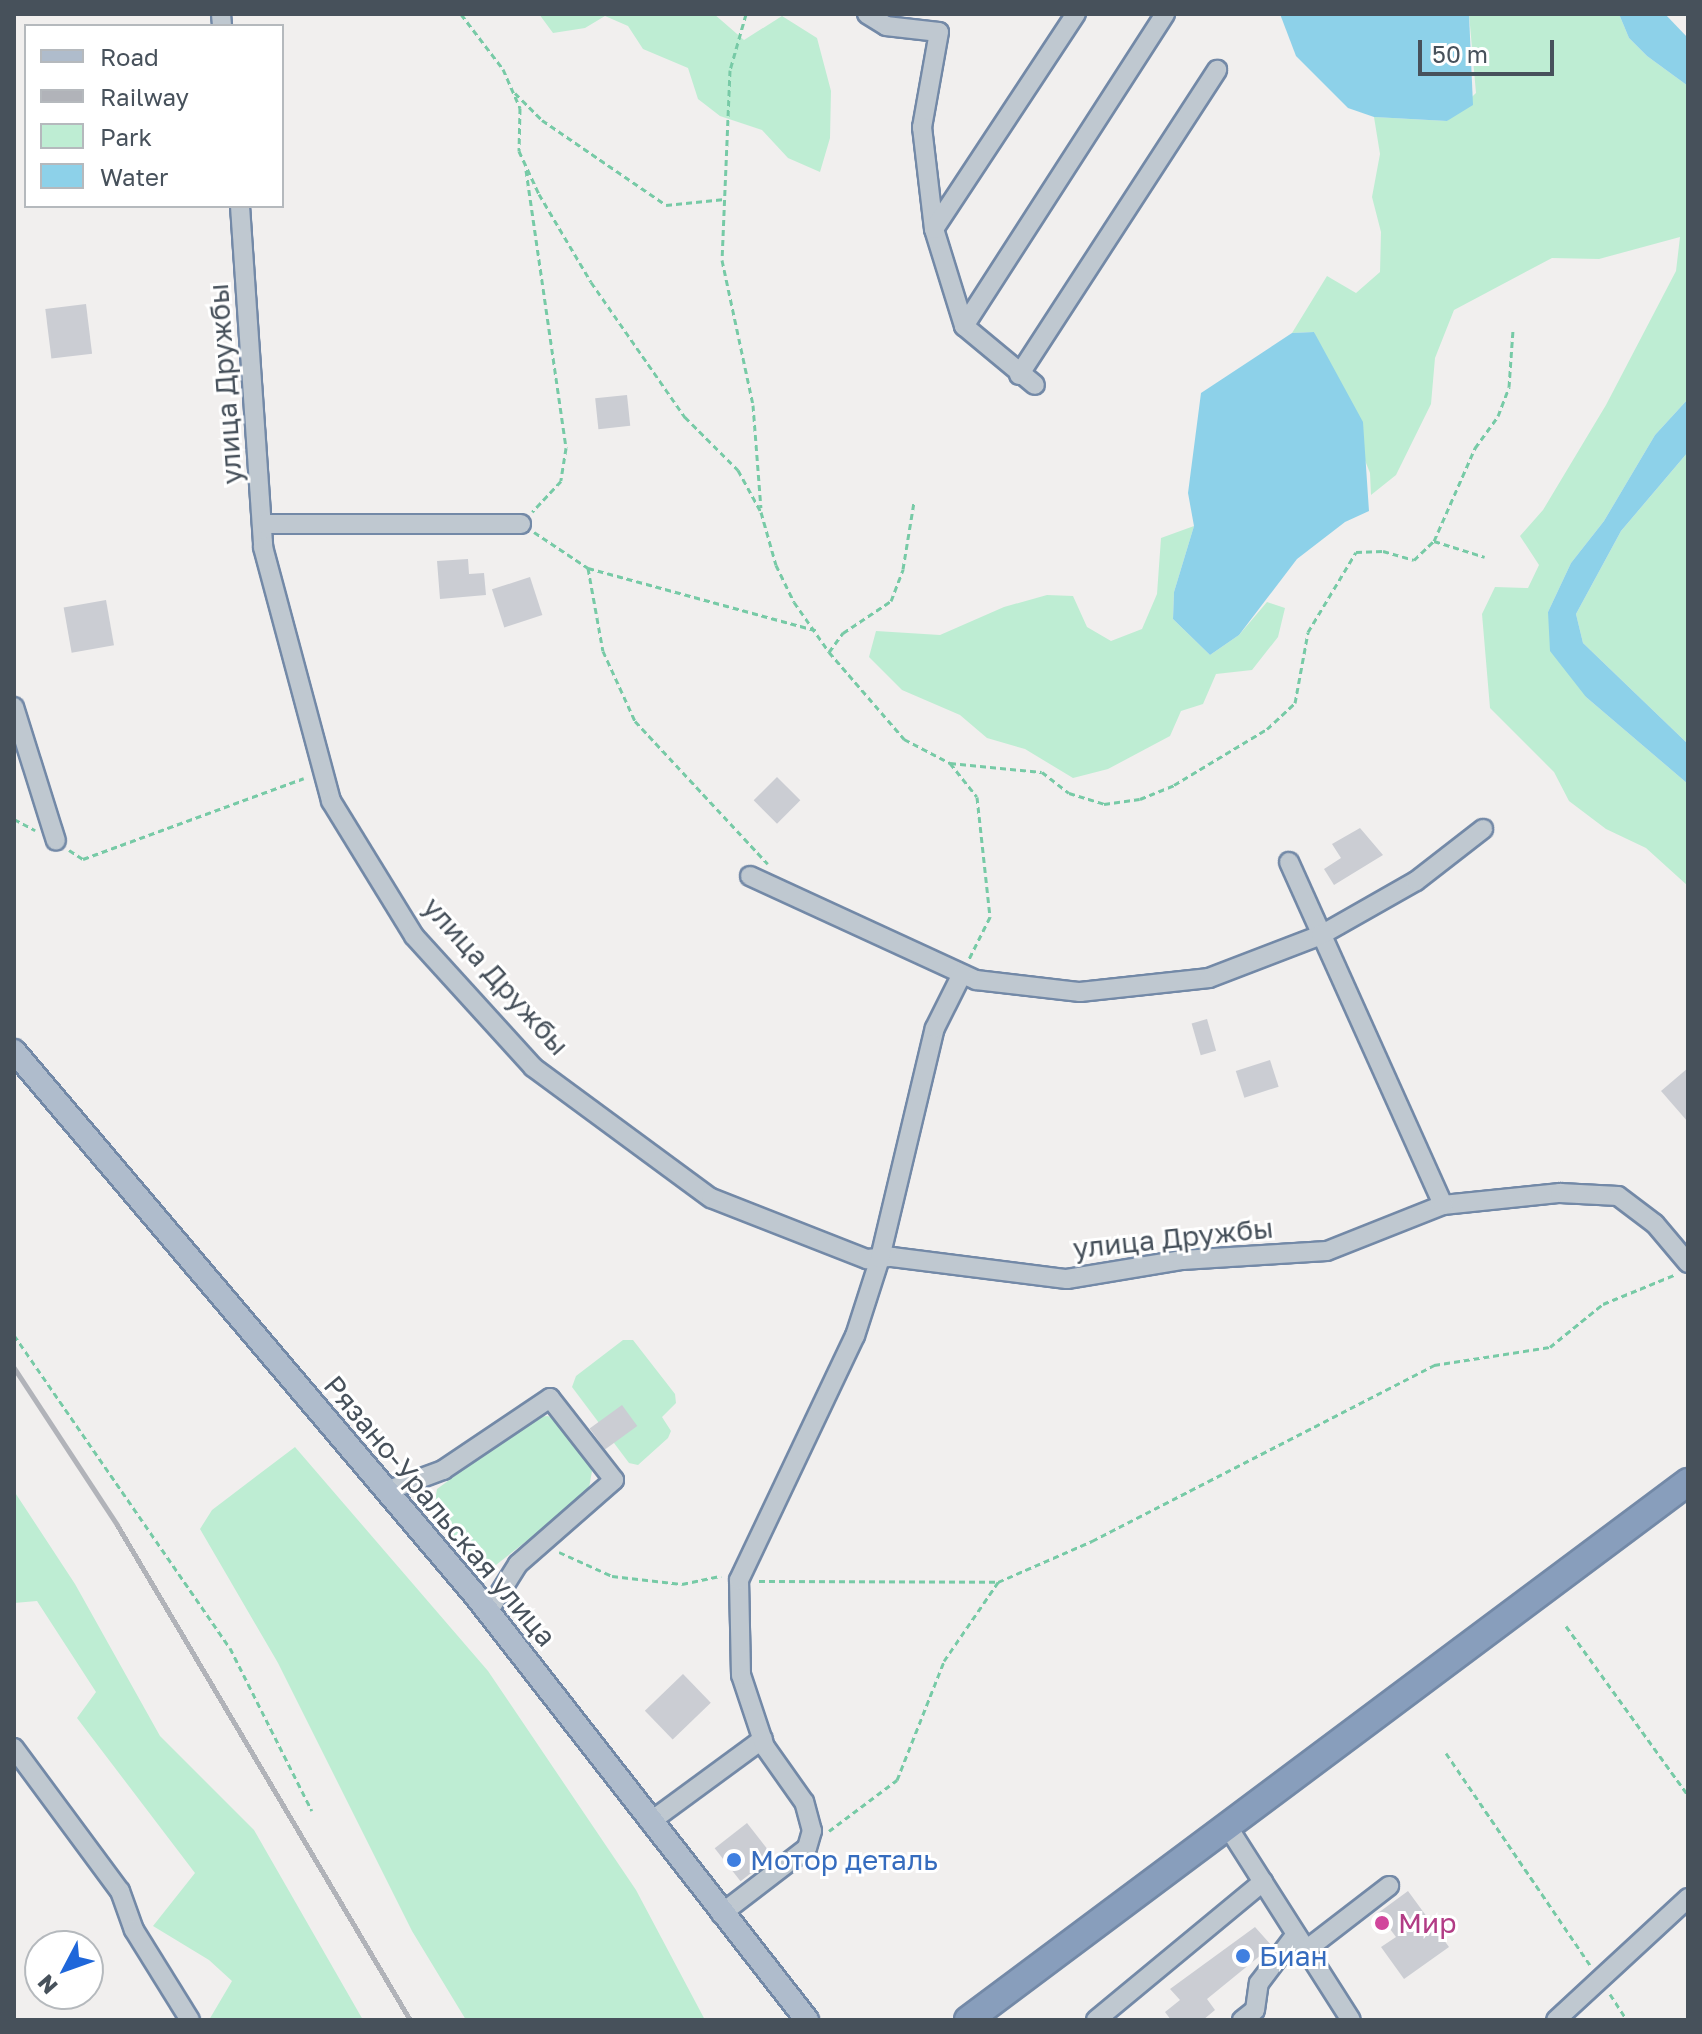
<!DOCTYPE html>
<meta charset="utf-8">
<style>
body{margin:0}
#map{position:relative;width:1702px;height:2034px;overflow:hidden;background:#f1efee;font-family:"Golos Text",sans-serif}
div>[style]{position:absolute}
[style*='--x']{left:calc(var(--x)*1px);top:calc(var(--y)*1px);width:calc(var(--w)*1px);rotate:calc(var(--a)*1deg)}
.green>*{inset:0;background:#beedd3}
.water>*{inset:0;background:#8dd1e9}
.building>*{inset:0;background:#cbcdd3;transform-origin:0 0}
.path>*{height:3px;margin-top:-1.5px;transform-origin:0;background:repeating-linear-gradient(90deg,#77caa6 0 6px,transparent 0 10px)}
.roads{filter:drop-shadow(2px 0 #7389a7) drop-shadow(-2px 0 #7389a7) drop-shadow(0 2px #7389a7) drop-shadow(0 -2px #7389a7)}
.minor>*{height:18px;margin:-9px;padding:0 9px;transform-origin:9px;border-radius:9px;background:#bfc8d0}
.major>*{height:22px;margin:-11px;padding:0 11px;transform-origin:11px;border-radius:11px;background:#afbccc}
.highway>*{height:26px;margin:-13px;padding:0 13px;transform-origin:13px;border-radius:13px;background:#889ebc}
.rail>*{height:5px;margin:-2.5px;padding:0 2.5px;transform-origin:2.5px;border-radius:2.5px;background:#b1b3b9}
.dots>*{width:22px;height:22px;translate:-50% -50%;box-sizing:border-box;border:4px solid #fff;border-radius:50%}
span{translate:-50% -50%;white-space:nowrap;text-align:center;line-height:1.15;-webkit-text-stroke:6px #fff;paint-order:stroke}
.street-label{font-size:28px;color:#47515b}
.shop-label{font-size:28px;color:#366cbe}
.left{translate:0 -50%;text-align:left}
.hotel-label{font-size:28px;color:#b23c85}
.frame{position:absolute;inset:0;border:16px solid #47515b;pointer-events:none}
.legend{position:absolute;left:24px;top:24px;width:260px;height:184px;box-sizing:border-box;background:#fff;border:2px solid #b5b9bd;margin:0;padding:10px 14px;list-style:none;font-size:24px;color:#47515b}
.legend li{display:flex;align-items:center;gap:16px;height:40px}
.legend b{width:40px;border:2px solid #b5b9bd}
.north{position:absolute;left:24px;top:1930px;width:80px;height:80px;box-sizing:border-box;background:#fff;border:2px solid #b5b9bd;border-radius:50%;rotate:229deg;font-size:22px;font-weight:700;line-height:32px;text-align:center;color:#47515b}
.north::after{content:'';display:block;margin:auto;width:28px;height:36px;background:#1f67da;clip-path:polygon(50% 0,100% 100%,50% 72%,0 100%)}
.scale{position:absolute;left:1418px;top:40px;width:136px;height:36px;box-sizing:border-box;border:4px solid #47515b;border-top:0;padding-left:10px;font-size:24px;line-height:28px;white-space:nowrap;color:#47515b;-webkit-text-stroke:6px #fff;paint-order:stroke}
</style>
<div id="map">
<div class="green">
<div style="clip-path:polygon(539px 14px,714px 14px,744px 40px,782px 16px,817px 38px,831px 91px,830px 138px,820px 172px,788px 158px,762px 130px,720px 116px,698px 99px,688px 68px,643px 49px,628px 26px,605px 16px,585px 28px,553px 33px)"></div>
<div style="clip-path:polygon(1469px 14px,1619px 14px,1629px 38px,1647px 56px,1688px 86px,1688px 399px,1655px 435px,1604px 521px,1571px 563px,1548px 612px,1586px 697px,1688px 784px,1688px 886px,1646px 848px,1606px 829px,1569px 801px,1554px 772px,1490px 708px,1482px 614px,1495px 587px,1528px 588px,1539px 565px,1520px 536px,1543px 510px,1606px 405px,1676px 271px,1680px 237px,1599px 259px,1552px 258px,1454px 310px,1435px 358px,1431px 404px,1396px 475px,1371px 495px,1370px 473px,1314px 332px,1292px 333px,1327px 276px,1356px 293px,1380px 272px,1381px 232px,1372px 197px,1380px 154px,1374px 117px,1447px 121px,1476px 93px)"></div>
<div style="clip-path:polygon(1688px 452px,1688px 744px,1583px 643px,1576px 614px,1621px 531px)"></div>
<div style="clip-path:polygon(1194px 526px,1174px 592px,1173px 619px,1210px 655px,1239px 635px,1267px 602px,1285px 608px,1278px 637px,1252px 670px,1216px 674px,1203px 704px,1181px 711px,1170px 736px,1108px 769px,1073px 778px,1025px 749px,987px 738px,960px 715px,902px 690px,869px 657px,876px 631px,940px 635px,1004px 607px,1047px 595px,1073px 596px,1087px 627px,1111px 641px,1142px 629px,1157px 594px,1161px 538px)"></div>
<div style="clip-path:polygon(623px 1340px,633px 1340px,675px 1394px,676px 1403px,662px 1417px,671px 1431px,668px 1438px,638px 1465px,629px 1463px,572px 1387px,576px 1376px)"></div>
<div style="clip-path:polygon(548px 1416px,559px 1423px,593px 1466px,588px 1493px,487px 1572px,475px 1568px,433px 1514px,437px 1489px,535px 1417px)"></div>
<div style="clip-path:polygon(295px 1447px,488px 1671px,636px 1890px,705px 2020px,466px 2020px,412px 1931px,278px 1663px,200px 1529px,212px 1510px)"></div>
<div style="clip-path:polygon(14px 1491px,75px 1584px,160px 1736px,254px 1830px,363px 2020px,209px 2020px,232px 1981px,209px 1960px,153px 1926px,195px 1873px,77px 1718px,96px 1692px,37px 1601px,14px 1603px)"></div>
</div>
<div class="water">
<div style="clip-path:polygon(1280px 14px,1469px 14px,1473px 105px,1447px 121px,1374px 117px,1348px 108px,1296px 56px)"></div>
<div style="clip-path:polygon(1619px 14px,1665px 14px,1688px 38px,1688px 86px,1647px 56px,1629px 38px)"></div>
<div style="clip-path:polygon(1314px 332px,1363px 422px,1369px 511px,1345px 522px,1297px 559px,1239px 635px,1210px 655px,1173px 619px,1174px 592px,1194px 526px,1188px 493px,1201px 393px,1292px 333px)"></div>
<div style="clip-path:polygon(1688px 399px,1688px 452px,1621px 531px,1576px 614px,1583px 643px,1688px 744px,1688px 784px,1586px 697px,1550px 651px,1548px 612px,1571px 563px,1604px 521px,1655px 435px)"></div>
</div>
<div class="building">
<div style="left:86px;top:304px;width:50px;height:41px;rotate:83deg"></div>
<div style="left:627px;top:395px;width:31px;height:32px;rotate:84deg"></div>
<div style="clip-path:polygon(468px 559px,469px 574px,484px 573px,486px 595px,440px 599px,437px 561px)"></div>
<div style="left:530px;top:577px;width:40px;height:40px;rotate:72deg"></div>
<div style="left:106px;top:600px;width:46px;height:43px;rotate:80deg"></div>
<div style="left:777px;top:777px;width:33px;height:33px;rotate:45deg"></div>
<div style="clip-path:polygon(1360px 828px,1383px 855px,1334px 885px,1324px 869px,1341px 858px,1332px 844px)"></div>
<div style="left:1207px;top:1019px;width:33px;height:16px;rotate:74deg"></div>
<div style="left:1270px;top:1060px;width:28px;height:36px;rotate:72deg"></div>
<div style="clip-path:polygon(1688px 1068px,1688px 1122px,1661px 1091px)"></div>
<div style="left:622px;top:1405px;width:26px;height:40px;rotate:54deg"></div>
<div style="left:683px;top:1674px;width:40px;height:53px;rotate:46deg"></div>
<div style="left:747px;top:1823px;width:42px;height:41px;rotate:52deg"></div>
<div style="clip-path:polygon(1408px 1891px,1449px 1947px,1404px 1979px,1381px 1947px,1396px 1937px,1378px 1913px)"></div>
<div style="clip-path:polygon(1255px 1927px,1272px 1946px,1207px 1999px,1215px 2010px,1203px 2020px,1171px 2020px,1165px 2012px,1180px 2000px,1170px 1989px)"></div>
</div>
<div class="path">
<div style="--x:461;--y:14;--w:69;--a:52.6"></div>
<div style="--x:503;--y:69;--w:43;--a:66.4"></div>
<div style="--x:520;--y:108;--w:43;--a:91.3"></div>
<div style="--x:519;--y:151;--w:47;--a:65.1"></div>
<div style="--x:539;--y:194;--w:102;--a:59.4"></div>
<div style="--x:591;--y:282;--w:165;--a:55.2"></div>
<div style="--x:685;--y:417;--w:75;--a:45"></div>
<div style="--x:738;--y:470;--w:48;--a:61.3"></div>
<div style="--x:761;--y:512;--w:55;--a:74.2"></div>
<div style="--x:776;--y:565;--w:41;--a:64.1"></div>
<div style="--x:794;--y:602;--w:61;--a:55"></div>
<div style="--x:829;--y:652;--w:115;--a:49.2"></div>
<div style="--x:904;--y:739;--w:52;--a:27.6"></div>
<div style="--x:950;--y:763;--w:43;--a:51.5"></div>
<div style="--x:977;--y:797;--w:121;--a:83.8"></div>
<div style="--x:990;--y:917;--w:47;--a:116.6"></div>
<div style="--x:746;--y:14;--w:58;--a:105.9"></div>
<div style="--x:730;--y:70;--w:190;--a:92.4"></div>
<div style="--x:722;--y:260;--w:148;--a:77.9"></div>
<div style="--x:753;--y:405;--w:103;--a:85.6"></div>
<div style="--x:515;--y:93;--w:38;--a:45"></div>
<div style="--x:542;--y:120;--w:150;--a:34.4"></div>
<div style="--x:666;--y:205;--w:59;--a:-5.8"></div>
<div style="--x:526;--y:170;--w:281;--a:81.8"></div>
<div style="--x:566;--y:448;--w:33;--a:99"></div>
<div style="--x:561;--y:481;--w:42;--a:133.1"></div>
<div style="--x:534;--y:532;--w:65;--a:33.7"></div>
<div style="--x:588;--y:568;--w:239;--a:15.3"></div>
<div style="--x:1434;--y:541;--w:53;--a:17.4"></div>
<div style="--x:588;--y:568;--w:84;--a:79.8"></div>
<div style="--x:603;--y:651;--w:77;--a:65.4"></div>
<div style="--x:635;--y:721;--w:195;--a:47.1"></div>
<div style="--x:829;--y:652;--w:24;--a:-54"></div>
<div style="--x:843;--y:633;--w:58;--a:-33.7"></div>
<div style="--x:891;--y:601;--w:34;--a:-69"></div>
<div style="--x:903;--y:569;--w:68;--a:-80.7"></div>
<div style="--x:950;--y:763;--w:92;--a:5.6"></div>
<div style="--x:1042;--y:772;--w:34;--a:38"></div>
<div style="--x:1069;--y:793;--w:37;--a:17"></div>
<div style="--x:1104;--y:804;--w:36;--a:-8"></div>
<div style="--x:1140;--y:799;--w:37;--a:-22"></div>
<div style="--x:1174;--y:785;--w:109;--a:-31.1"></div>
<div style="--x:1267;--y:729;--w:38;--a:-43"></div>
<div style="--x:1295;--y:703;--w:72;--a:-79.6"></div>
<div style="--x:1308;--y:632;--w:93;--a:-59"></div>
<div style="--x:1356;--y:552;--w:27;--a:-2"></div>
<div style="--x:1383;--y:551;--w:32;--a:16"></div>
<div style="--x:1414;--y:560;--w:28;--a:-44"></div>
<div style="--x:1434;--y:541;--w:102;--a:-66.2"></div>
<div style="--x:1475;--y:448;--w:39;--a:-54"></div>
<div style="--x:1498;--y:416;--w:31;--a:-69"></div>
<div style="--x:1509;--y:387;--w:57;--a:-86"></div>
<div style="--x:14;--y:819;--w:24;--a:28"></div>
<div style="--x:69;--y:850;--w:17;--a:33"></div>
<div style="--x:83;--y:859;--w:235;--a:-20.1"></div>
<div style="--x:14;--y:1335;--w:380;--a:55.4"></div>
<div style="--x:230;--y:1648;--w:182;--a:63.3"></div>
<div style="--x:559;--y:1552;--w:58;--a:24.4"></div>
<div style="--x:612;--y:1576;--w:70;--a:6.5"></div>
<div style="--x:682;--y:1584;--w:40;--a:-12"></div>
<div style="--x:759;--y:1581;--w:239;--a:0.2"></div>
<div style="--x:998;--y:1582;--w:103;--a:-23.6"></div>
<div style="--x:1092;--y:1541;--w:385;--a:-27.2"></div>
<div style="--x:1434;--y:1365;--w:117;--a:-8.8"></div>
<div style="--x:1550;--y:1347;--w:68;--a:-39.1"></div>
<div style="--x:1603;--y:1304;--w:79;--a:-22.3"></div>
<div style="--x:1566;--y:1626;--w:208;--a:54.2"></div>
<div style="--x:1446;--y:1753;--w:256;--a:55.8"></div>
<div style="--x:829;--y:1831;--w:85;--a:-36.9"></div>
<div style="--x:897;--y:1780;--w:128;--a:-68.4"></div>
<div style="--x:944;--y:1661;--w:96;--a:-55.6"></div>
<div style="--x:1610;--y:1994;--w:31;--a:57"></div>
</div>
<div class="roads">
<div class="minor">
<div style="--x:221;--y:14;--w:12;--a:85"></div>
<div style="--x:867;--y:14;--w:22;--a:32"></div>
<div style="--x:886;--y:26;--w:53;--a:6.5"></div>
<div style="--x:939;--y:32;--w:97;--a:100.1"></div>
<div style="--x:922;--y:127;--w:103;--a:83.3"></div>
<div style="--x:934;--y:229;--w:102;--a:72.8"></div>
<div style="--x:964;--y:326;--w:92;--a:39.7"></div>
<div style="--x:240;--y:206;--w:342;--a:86.1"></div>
<div style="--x:263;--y:547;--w:263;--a:75"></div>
<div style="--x:331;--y:801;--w:158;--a:58.4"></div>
<div style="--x:414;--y:936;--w:177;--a:47.7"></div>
<div style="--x:533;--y:1067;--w:221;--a:36.4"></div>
<div style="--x:711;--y:1198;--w:168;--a:21.4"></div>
<div style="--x:867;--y:1259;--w:25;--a:-5"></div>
<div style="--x:892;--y:1257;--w:176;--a:7.2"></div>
<div style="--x:1067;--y:1279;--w:117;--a:-9.4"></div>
<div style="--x:1182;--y:1260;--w:145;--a:-3.6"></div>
<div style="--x:1327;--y:1251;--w:125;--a:-21.6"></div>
<div style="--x:1443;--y:1205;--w:118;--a:-5.9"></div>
<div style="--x:1560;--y:1193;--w:58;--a:3"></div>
<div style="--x:1618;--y:1196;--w:46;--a:37.1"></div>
<div style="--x:1655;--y:1224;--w:51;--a:49.8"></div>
<div style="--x:934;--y:229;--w:258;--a:-56.6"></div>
<div style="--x:964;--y:326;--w:371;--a:-57.2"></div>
<div style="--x:1019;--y:375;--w:364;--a:-57"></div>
<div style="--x:262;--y:524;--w:259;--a:0"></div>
<div style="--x:14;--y:707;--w:140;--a:72.6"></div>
<div style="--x:1289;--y:862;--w:376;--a:65.8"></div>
<div style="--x:750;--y:876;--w:249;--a:24.7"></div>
<div style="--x:976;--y:980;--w:105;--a:6.6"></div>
<div style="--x:1080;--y:992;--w:130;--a:-6.2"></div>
<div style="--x:1209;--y:978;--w:120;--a:-21"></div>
<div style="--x:1321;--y:935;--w:109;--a:-29.6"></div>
<div style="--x:1416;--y:881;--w:85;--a:-37.8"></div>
<div style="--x:389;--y:1490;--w:58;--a:-20.3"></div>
<div style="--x:443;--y:1470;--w:129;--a:-33.9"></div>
<div style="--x:550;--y:1398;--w:104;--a:52"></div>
<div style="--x:614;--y:1480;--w:128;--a:138.8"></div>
<div style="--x:518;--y:1564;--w:57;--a:122"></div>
<div style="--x:14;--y:1748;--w:178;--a:53.5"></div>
<div style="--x:120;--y:1891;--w:41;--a:70.3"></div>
<div style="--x:134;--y:1930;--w:106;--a:58.1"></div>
<div style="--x:650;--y:1822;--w:140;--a:-36.3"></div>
<div style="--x:1226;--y:1824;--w:232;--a:57.5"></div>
<div style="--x:721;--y:1914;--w:108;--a:-37.5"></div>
<div style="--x:807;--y:1848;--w:18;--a:-74"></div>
<div style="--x:812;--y:1831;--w:30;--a:-105"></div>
<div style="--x:804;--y:1802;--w:67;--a:-125.3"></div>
<div style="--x:765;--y:1747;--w:76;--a:-108.4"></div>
<div style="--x:741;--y:1675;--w:95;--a:-91.2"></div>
<div style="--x:739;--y:1580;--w:270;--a:-64.6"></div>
<div style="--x:855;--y:1336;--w:82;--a:-72.2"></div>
<div style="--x:880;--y:1258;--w:236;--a:-76.6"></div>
<div style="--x:935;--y:1028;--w:60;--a:-63.4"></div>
<div style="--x:1306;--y:1950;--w:105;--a:-37.6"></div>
<div style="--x:1096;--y:2020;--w:217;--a:-39.6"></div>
<div style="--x:1242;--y:2020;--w:16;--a:-38"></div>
<div style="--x:1255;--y:2010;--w:27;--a:-82"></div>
<div style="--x:1259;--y:1983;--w:61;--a:-52.9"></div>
<div style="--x:1556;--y:2020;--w:180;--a:-42.7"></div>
</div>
<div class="major">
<div style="--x:14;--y:1051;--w:714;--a:49.71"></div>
<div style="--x:476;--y:1596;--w:538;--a:52.02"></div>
</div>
<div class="highway">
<div style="--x:968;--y:2020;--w:899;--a:-36.77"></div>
</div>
</div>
<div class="rail">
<div style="--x:14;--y:1368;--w:188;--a:56.7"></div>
<div style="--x:117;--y:1525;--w:575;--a:59.38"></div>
</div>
<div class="dots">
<div style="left:734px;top:1860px;background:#3f7fe0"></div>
<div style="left:1382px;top:1923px;background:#d1479c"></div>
<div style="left:1243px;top:1956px;background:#3f7fe0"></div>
</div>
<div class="street-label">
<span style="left:225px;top:384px;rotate:-94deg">улица Дружбы</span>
<span style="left:496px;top:976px;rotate:48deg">улица Дружбы</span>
<span style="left:1173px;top:1238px;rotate:-6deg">улица Дружбы</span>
<span style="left:440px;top:1511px;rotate:50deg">Рязано-Уральская улица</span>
</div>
<div class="shop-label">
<span class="left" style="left:750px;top:1860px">Мотор деталь</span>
<span class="left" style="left:1259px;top:1956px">Биан</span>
</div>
<div class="hotel-label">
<span class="left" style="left:1398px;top:1923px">Мир</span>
</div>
<div class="frame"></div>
<ul class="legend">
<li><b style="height:10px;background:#afbccc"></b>Road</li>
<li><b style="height:10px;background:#b1b3b9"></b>Railway</li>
<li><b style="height:22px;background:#beedd3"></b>Park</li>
<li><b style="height:22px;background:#8dd1e9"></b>Water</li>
</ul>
<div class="north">N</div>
<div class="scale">50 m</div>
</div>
